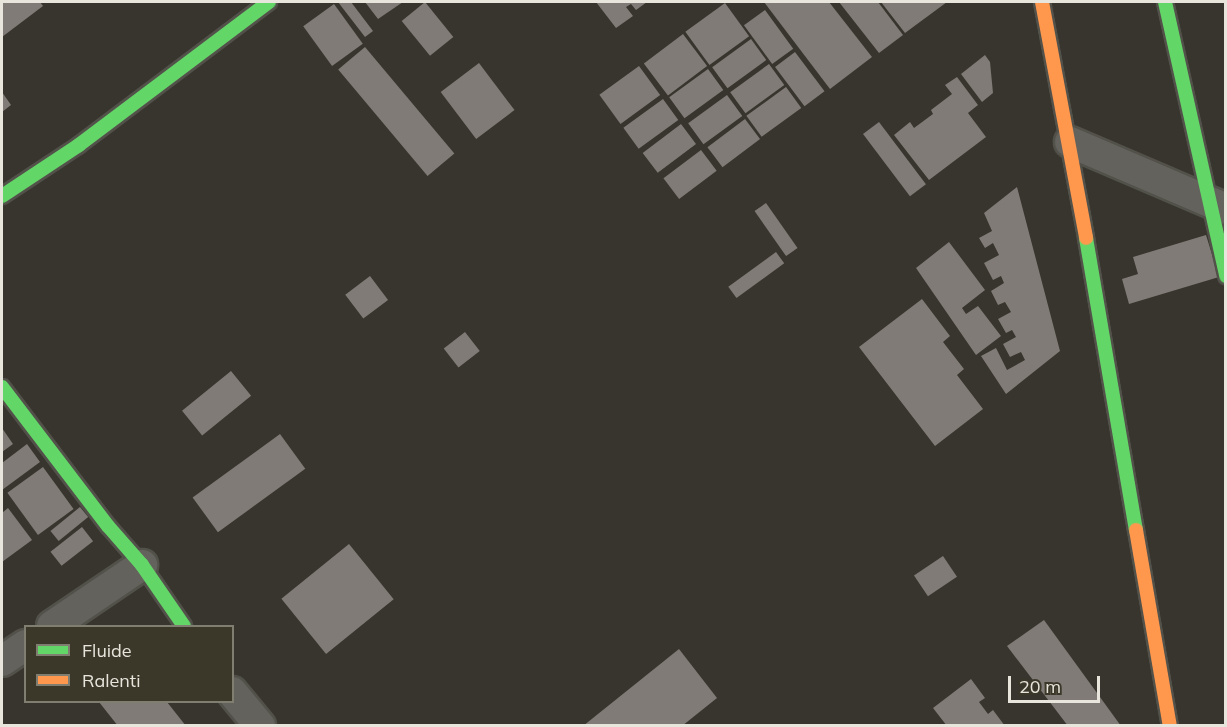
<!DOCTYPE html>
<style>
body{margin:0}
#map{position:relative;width:1227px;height:727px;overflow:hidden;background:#37352d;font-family:Mulish,sans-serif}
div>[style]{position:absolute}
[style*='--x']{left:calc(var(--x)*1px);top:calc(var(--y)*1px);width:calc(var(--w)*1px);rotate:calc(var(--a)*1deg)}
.building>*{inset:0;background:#807b76;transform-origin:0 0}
.roads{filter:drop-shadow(2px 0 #52514a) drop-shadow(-2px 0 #52514a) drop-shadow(0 2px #52514a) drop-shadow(0 -2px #52514a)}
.street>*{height:30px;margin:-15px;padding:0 15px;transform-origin:15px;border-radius:15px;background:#64625c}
.fast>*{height:14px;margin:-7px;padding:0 7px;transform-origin:7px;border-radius:7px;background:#63d668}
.slow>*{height:14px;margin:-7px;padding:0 7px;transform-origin:7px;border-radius:7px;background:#ff974d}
span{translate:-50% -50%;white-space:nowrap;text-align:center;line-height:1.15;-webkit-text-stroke:6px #3b3729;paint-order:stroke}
.frame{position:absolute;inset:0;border:3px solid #e7e5dc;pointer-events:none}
.legend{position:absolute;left:24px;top:625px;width:210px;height:78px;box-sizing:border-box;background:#3b3729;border:2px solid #807d71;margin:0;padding:8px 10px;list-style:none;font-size:18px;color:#e7e5dc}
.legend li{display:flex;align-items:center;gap:12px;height:30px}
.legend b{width:30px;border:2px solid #807d71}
.scale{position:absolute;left:1008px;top:676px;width:92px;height:27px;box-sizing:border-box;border:3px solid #e7e5dc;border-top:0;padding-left:8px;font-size:18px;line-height:21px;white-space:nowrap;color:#e7e5dc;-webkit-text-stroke:4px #3b3729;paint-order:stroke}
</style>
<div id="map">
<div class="building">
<div style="clip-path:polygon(2px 2px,40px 2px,43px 6px,2px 37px)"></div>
<div style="clip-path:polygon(338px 2px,351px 2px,373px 31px,365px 37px)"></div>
<div style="clip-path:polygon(365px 2px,403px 2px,378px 19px)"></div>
<div style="left:425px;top:2px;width:45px;height:30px;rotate:51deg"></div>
<div style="clip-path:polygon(596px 2px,647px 2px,636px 10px,631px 4px,626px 7px,633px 16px,616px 28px)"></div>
<div style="clip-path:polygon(764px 2px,829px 2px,872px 57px,830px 89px)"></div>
<div style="clip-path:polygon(839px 2px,878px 2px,903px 35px,879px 53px)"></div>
<div style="clip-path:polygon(881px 2px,947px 2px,905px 33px)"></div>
<div style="left:725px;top:3px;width:41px;height:49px;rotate:54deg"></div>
<div style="left:334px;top:4px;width:49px;height:38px;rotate:54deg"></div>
<div style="left:765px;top:10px;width:48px;height:26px;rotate:54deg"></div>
<div style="left:683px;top:34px;width:40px;height:49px;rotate:53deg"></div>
<div style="left:751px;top:39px;width:26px;height:48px;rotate:54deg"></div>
<div style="left:365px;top:47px;width:139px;height:35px;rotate:50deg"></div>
<div style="left:795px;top:52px;width:49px;height:25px;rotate:53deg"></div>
<div style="clip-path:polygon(985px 55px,990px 62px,993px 93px,982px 102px,961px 74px)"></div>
<div style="left:479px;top:63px;width:59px;height:48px;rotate:53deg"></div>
<div style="left:769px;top:64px;width:26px;height:48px;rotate:54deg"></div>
<div style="left:639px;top:66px;width:36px;height:49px;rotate:54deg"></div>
<div style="left:708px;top:69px;width:26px;height:48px;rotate:54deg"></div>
<div style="clip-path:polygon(957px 77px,978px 105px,968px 113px,986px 137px,929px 180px,894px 135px,910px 122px,914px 128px,933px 114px,931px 110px,952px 94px,945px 85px)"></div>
<div style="left:786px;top:87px;width:26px;height:49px;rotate:54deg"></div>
<div style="clip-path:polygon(2px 92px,11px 105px,2px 112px)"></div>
<div style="left:727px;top:95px;width:26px;height:48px;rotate:54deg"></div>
<div style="left:663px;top:99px;width:26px;height:49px;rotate:54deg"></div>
<div style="left:745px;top:119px;width:25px;height:47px;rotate:53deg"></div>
<div style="left:879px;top:122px;width:78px;height:20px;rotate:53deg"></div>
<div style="left:681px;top:124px;width:25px;height:48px;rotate:53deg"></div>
<div style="left:701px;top:150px;width:26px;height:47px;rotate:53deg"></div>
<div style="clip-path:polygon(1017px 187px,1060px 351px,1006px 394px,981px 356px,996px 348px,1007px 370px,1025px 360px,1021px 352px,1010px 357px,1003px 344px,1016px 337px,1012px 330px,1006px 333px,998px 319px,1011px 312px,1005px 302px,998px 305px,991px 291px,1004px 283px,1001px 276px,993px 280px,984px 263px,999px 255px,993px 243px,985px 248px,979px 238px,992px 231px,984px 213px)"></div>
<div style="left:766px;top:203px;width:55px;height:14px;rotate:55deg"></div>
<div style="clip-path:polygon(1206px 235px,1219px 277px,1129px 304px,1122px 279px,1138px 274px,1133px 257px)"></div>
<div style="clip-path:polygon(949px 242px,985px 290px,962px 308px,966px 314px,978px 306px,1001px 336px,976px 355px,916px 268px)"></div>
<div style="left:776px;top:252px;width:14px;height:59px;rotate:54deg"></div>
<div style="left:370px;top:276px;width:30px;height:31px;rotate:53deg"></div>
<div style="clip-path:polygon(922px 299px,950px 336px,943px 342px,964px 369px,957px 375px,983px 409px,935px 446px,859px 347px)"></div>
<div style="left:465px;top:332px;width:24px;height:27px;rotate:52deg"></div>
<div style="left:231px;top:371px;width:32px;height:63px;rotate:51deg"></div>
<div style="clip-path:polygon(2px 428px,13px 444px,2px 452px)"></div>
<div style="left:280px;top:434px;width:43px;height:108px;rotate:54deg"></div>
<div style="clip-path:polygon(27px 444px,40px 462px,2px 490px,2px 463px)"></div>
<div style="left:43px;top:467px;width:52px;height:44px;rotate:54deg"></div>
<div style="left:80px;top:507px;width:13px;height:38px;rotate:51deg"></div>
<div style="clip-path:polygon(8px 508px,32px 540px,2px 562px,2px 513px)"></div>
<div style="left:82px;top:527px;width:18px;height:40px;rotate:52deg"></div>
<div style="left:349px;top:544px;width:71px;height:87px;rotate:51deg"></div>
<div style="left:943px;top:556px;width:25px;height:35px;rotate:56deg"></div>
<div style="clip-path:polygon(1044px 620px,1121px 726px,1068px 726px,1007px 646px)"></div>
<div style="clip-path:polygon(679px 649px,717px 698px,682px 726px,583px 726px)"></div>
<div style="clip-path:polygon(971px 679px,985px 698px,979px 702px,988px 714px,993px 710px,1005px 726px,947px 726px,933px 708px)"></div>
<div style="clip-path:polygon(99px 702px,167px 702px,186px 726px,118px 726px)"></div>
</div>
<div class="roads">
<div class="street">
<div style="--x:1070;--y:142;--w:170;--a:23.2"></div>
<div style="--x:52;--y:626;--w:109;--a:-34.1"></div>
<div style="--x:2;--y:661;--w:29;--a:-34"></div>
<div style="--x:232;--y:692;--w:44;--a:50.5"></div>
</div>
<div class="fast">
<div style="--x:1165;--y:2;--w:281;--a:77.4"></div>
<div style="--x:2;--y:196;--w:92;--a:-33.5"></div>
<div style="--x:79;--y:145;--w:238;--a:-37"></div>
<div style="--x:1086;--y:238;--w:296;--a:80.3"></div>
<div style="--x:2;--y:387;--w:175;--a:52.7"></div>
<div style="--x:108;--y:526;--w:52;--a:48.9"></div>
<div style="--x:142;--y:565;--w:74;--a:55.5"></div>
</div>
<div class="slow">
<div style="--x:1042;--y:2;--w:240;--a:79.4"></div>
<div style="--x:1136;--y:530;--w:199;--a:80.2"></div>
</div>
</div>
<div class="frame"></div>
<ul class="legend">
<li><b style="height:8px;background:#63d668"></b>Fluide</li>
<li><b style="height:8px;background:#ff974d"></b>Ralenti</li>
</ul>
<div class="scale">20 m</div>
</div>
